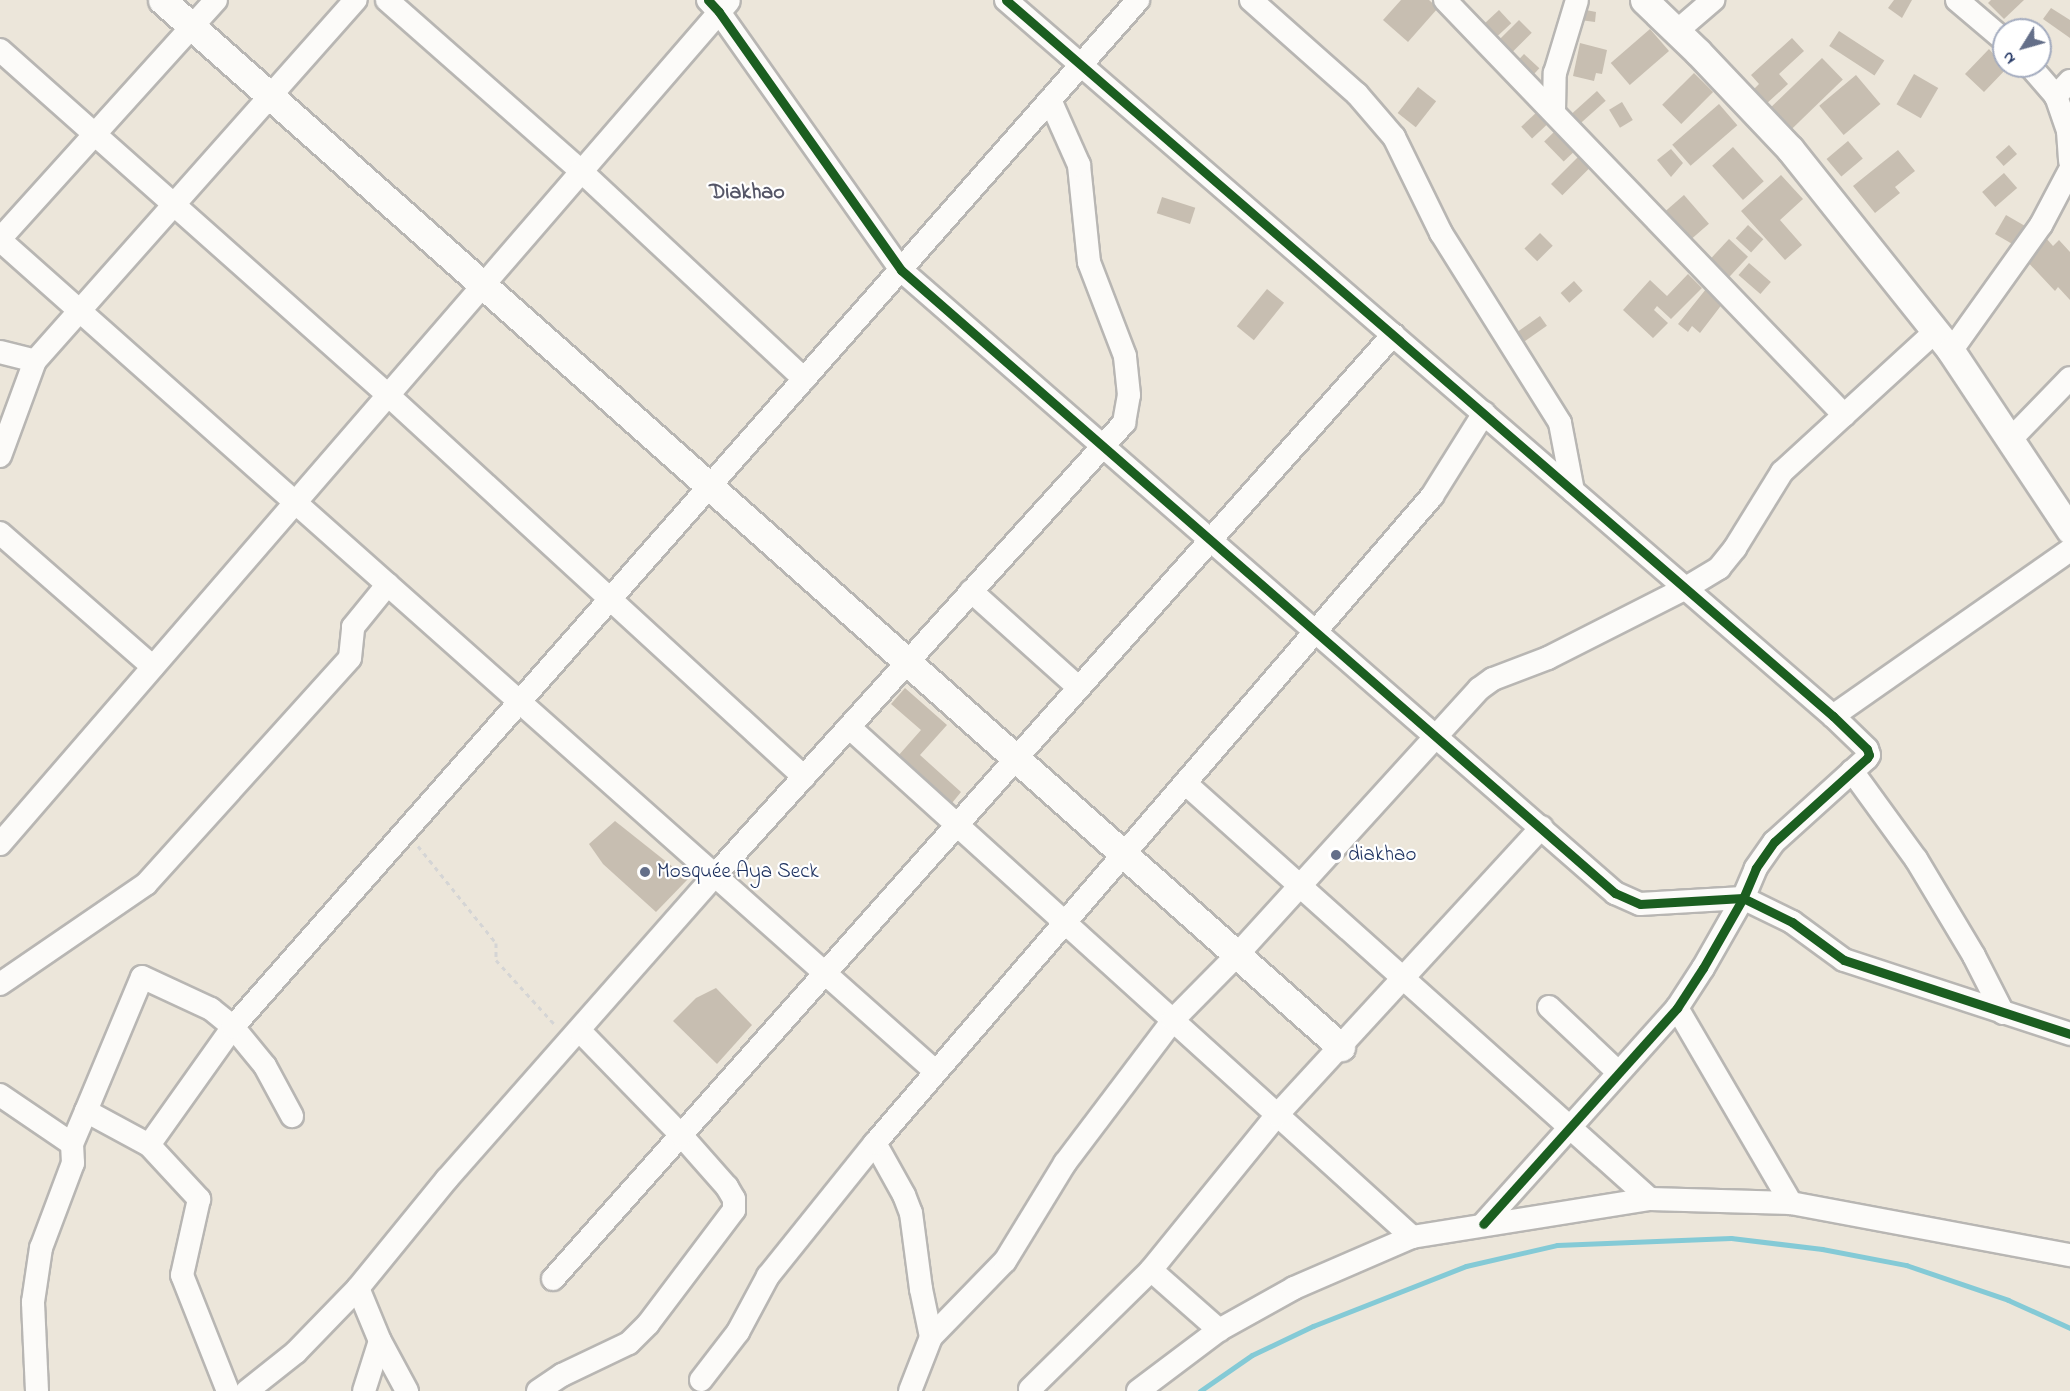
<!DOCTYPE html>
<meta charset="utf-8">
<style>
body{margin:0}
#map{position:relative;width:2070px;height:1391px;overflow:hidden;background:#ece6da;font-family:"Indie Flower",sans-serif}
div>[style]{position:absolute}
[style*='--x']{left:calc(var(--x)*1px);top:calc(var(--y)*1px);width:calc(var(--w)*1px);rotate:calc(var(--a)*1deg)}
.stream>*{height:5px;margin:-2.5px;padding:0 2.5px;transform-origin:2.5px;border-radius:2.5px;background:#84cad6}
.building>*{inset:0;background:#c7beb1;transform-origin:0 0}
.path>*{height:3px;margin-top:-1.5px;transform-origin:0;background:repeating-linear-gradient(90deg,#d5d5d5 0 4.5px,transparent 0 9px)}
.roads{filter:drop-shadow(2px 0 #b8b6b3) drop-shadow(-2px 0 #b8b6b3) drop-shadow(0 2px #b8b6b3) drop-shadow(0 -2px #b8b6b3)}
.minor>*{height:22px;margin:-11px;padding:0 11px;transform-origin:11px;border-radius:11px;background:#fcfbf9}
.tertiary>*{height:27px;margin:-13.5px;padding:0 13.5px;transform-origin:13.5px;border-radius:13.5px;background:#fcfbf9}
.cycleway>*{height:9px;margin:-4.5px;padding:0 4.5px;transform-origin:4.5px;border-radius:4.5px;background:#1b5e20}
.dots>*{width:16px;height:16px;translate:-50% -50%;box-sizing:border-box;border:3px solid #fff;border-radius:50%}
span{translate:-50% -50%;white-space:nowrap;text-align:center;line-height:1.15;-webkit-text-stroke:4.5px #fff;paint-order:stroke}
.poi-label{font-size:21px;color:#1b2f5e}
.left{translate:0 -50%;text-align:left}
.neighbourhood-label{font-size:22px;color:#555667;font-weight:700}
.north{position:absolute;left:1992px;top:18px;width:60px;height:60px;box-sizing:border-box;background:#fff;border:2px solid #a4acbf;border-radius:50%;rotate:233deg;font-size:16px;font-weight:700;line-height:24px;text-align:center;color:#1b2f5e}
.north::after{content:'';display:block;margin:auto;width:21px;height:27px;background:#646f89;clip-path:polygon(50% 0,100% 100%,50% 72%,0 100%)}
</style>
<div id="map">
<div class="stream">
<div style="--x:1200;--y:1391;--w:63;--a:-34.7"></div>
<div style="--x:1252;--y:1355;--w:68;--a:-25.4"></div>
<div style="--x:1313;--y:1326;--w:164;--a:-21.4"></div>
<div style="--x:1466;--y:1266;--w:93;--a:-13"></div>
<div style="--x:1557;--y:1245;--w:174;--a:-2.3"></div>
<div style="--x:1731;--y:1238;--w:92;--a:6.9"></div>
<div style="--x:1822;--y:1249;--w:86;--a:10.8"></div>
<div style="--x:1906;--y:1265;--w:108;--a:18.9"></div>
<div style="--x:2008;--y:1300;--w:68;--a:24.3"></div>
</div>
<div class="building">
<div style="clip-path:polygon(1401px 0,1429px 0,1438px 8px,1408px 42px,1383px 20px)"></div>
<div style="clip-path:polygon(1894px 0,1912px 0,1902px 18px,1888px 8px)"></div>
<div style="clip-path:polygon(1991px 0,2024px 0,2004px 19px,1988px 3px)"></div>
<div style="clip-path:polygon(2051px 8px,2070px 20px,2070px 38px,2043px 19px)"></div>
<div style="clip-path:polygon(1581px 9px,1596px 12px,1595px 22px,1580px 20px)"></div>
<div style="left:1499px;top:10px;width:18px;height:22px;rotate:47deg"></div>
<div style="left:1519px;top:20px;width:18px;height:28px;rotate:45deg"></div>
<div style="left:1650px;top:29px;width:29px;height:52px;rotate:49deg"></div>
<div style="left:1839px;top:31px;width:54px;height:18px;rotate:33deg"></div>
<div style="clip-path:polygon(1792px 38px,1804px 51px,1779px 74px,1788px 84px,1765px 105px,1752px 91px,1759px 84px,1751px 75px)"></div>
<div style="clip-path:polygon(1580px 43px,1607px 50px,1602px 74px,1596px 73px,1594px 81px,1573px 76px)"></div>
<div style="clip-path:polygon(1989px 49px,2004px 66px,2009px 66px,1984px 92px,1965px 74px)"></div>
<div style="left:1524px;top:54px;width:21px;height:12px;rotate:43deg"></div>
<div style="left:1822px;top:58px;width:30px;height:71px;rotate:46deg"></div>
<div style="left:1694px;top:73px;width:27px;height:45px;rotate:45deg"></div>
<div style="left:1914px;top:74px;width:28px;height:35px;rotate:30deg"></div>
<div style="left:1856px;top:75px;width:38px;height:48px;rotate:50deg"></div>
<div style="left:1418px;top:87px;width:23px;height:33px;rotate:38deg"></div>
<div style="left:1597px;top:91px;width:13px;height:38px;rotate:48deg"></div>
<div style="left:1622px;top:102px;width:21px;height:15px;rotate:59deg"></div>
<div style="left:1719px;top:104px;width:28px;height:62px;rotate:49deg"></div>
<div style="left:1538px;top:111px;width:16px;height:23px;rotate:47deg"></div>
<div style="left:1555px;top:131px;width:28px;height:15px;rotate:46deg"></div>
<div style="left:1848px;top:141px;width:23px;height:28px;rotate:50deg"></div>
<div style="left:2009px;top:145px;width:12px;height:18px;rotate:48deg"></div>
<div style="left:1733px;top:147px;width:46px;height:28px;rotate:48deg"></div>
<div style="clip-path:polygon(1671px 149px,1683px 163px,1671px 177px,1657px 160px)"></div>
<div style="clip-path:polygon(1898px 150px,1915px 171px,1895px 187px,1900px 193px,1875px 213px,1853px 186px)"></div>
<div style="left:1580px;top:155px;width:16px;height:41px;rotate:45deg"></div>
<div style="left:2004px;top:173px;width:20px;height:29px;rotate:49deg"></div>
<div style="clip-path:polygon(1781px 175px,1803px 199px,1780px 220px,1802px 245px,1785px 260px,1741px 211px)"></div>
<div style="left:1684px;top:195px;width:38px;height:27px;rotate:49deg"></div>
<div style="left:1162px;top:197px;width:35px;height:17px;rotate:18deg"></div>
<div style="left:2006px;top:215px;width:22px;height:22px;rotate:30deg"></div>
<div style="left:1748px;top:225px;width:21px;height:18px;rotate:43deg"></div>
<div style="left:1540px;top:233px;width:18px;height:22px;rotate:45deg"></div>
<div style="clip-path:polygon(2046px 238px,2053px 246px,2059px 240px,2070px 252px,2070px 300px,2058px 287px,2055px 291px,2024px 258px)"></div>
<div style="left:1729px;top:239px;width:26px;height:31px;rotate:43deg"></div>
<div style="left:1749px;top:263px;width:29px;height:16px;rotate:41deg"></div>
<div style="clip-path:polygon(1688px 274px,1702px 288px,1671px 319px,1657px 306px,1654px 310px,1668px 323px,1653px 338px,1623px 310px,1650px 280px,1667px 296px)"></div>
<div style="left:1574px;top:281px;width:13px;height:18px;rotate:48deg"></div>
<div style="left:1267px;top:289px;width:22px;height:48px;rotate:39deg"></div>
<div style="clip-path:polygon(1706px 289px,1723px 303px,1700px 333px,1692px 326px,1688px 332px,1678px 324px)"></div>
<div style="left:1540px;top:316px;width:12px;height:29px;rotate:55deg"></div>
<div style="clip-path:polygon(905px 688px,947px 725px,920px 755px,961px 792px,952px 803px,898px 756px,921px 730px,891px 704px)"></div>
<div style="clip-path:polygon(615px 821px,688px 879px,656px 912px,603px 864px,589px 844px)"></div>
<div style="clip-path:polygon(716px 988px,752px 1025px,717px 1064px,673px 1021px,696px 998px)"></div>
</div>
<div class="path">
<div style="--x:418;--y:846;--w:124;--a:51.2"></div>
<div style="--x:496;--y:943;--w:17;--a:90"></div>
<div style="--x:496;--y:960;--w:89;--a:47.7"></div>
</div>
<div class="roads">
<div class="minor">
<div style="--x:387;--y:0;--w:259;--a:41.4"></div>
<div style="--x:581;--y:171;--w:305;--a:43"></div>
<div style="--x:708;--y:0;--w:16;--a:47"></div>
<div style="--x:719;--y:12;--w:316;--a:54.8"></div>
<div style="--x:901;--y:270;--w:948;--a:41.11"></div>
<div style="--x:1615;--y:893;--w:27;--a:24"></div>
<div style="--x:1640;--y:904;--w:103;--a:-3.3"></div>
<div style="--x:1743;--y:898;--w:55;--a:26.1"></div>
<div style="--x:1792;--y:922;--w:64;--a:36.2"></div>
<div style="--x:1844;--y:960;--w:238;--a:18.1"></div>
<div style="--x:1006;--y:0;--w:1094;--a:40.89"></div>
<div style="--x:1833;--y:716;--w:47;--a:44.1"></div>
<div style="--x:1867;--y:749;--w:6;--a:72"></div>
<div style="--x:1869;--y:755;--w:4;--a:124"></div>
<div style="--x:1867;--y:758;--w:125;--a:137.9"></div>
<div style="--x:1774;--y:842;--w:32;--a:125"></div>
<div style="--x:1756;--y:868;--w:33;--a:113"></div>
<div style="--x:1743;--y:898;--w:81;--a:119.7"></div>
<div style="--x:1703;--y:968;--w:48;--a:123"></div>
<div style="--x:1677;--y:1008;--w:290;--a:131.9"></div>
<div style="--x:1251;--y:0;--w:142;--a:41.6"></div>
<div style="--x:1357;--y:94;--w:57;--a:49.3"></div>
<div style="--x:1394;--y:137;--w:107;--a:63.9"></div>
<div style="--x:1441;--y:233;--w:224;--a:57.9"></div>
<div style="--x:1560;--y:423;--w:69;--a:79.2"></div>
<div style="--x:1445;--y:0;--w:576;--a:46.13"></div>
<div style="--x:1957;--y:0;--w:62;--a:40.4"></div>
<div style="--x:1677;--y:31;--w:48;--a:-40.7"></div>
<div style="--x:0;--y:50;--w:519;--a:41.64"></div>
<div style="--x:388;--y:395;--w:565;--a:42.56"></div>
<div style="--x:2030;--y:66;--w:40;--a:49"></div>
<div style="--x:2070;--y:81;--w:21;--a:133"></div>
<div style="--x:2056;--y:96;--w:37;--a:71"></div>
<div style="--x:2068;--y:131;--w:30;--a:86"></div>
<div style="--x:1554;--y:112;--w:39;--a:-89"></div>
<div style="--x:1555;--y:73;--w:76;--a:-73.2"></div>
<div style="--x:0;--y:239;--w:322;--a:-47.9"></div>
<div style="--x:0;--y:240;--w:1252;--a:41.63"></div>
<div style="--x:1951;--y:351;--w:155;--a:-54.5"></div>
<div style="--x:2041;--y:225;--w:62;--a:-62.2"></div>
<div style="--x:0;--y:352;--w:36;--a:14"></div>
<div style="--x:2010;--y:440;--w:86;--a:-45.9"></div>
<div style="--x:0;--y:456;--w:101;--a:-69.8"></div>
<div style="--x:35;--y:361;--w:483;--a:-48.4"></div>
<div style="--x:0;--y:533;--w:203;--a:41.2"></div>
<div style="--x:971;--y:591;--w:145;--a:41.9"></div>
<div style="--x:1833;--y:716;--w:289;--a:-35"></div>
<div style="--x:849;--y:727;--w:760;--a:42.17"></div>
<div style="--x:1852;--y:771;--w:109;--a:54"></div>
<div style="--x:1916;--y:859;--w:113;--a:59.1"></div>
<div style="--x:1974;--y:956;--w:64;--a:63"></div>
<div style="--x:1185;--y:783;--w:624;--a:41.82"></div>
<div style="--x:0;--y:844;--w:1114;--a:-49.15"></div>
<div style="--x:0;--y:984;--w:177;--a:-34.4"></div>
<div style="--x:146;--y:884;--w:304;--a:-47.9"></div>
<div style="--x:350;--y:658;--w:31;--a:-84"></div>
<div style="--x:353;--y:627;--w:55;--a:-50.9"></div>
<div style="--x:1549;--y:1007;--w:95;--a:43.3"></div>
<div style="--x:1677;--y:1008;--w:226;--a:59.7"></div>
<div style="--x:1791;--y:1203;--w:284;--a:10.6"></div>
<div style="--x:0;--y:1095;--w:87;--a:34.2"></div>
<div style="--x:72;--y:1144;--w:36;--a:-67"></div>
<div style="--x:86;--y:1111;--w:72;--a:28.4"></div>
<div style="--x:149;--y:1145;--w:74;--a:47.2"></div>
<div style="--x:199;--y:1199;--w:78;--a:102.6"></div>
<div style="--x:182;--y:1275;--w:125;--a:68.4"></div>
<div style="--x:86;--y:1111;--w:145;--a:-67.3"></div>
<div style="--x:142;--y:977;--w:76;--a:24.9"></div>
<div style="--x:211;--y:1009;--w:28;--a:39"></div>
<div style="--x:233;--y:1027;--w:50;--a:50.6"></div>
<div style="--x:265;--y:1066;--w:57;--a:61.6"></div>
<div style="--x:875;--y:1143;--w:60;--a:60.9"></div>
<div style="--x:904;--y:1195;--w:19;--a:69"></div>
<div style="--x:911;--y:1213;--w:77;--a:82.5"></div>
<div style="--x:921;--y:1289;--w:49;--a:78.2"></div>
<div style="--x:149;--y:1145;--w:145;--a:-54.6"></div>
<div style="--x:233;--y:1027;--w:1369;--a:-48.61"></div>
<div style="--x:1151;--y:1270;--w:91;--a:41.4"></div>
<div style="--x:553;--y:1279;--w:1264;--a:-48.34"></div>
<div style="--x:358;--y:1288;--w:57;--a:67.5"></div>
<div style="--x:380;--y:1341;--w:57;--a:61.6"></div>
<div style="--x:701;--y:1380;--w:61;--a:-52.4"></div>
<div style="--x:738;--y:1332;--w:64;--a:-61.8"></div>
<div style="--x:768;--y:1276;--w:171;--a:-51.2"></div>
<div style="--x:875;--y:1143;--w:854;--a:-49.27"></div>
<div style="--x:1432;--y:496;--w:98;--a:-57.9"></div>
<div style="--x:1030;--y:1389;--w:170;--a:-44.5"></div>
<div style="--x:1151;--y:1270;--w:200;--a:-50.9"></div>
<div style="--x:1277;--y:1115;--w:391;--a:-47.4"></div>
<div style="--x:37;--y:1391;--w:89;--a:-92.6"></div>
<div style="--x:33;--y:1302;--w:55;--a:-81.6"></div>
<div style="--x:41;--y:1248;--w:91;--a:-69.4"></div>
<div style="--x:73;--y:1163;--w:19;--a:-93"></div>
<div style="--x:247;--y:1391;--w:63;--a:-38.5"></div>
<div style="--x:296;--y:1352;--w:89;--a:-45.9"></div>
<div style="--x:358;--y:1288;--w:141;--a:-50.8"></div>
<div style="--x:447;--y:1179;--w:405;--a:-48.6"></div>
<div style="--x:715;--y:875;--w:610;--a:-47.86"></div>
<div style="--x:1124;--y:423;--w:28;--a:-80"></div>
<div style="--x:1129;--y:395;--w:39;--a:-96"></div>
<div style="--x:1125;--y:356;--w:101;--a:-111"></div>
<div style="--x:1089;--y:262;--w:98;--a:-95.9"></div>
<div style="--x:1079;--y:165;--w:71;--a:-114"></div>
<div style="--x:364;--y:1391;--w:52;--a:-72.3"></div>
<div style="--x:538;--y:1391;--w:29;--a:-34"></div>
<div style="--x:562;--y:1375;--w:74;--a:-25.5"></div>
<div style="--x:629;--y:1343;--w:27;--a:-45"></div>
<div style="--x:648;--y:1324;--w:143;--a:-53"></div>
<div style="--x:734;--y:1210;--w:11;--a:-90"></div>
<div style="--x:734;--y:1199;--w:14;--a:-120"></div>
<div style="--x:727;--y:1187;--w:69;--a:-131.5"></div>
<div style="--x:681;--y:1135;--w:145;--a:-134.2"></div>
<div style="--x:910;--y:1391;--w:58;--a:-68.7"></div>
<div style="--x:931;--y:1337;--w:106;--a:-45.8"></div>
<div style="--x:1005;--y:1261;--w:115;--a:-58.5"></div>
<div style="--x:1065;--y:1163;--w:179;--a:-52.9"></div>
<div style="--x:1173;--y:1020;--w:91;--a:-45.4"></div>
<div style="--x:1237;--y:955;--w:360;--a:-47.7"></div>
<div style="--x:1479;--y:689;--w:17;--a:-36"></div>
<div style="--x:1493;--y:679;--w:59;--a:-20.9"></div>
<div style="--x:1548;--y:658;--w:155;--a:-26.9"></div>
<div style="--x:1686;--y:588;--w:39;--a:-31"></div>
<div style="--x:1719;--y:568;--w:26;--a:-51"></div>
<div style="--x:1735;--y:548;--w:89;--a:-58.3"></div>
<div style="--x:1782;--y:472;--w:207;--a:-42.5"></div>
<div style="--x:1138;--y:1391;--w:101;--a:-37"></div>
<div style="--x:1219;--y:1330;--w:86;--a:-29.2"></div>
<div style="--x:1294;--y:1288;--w:129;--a:-23.4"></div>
<div style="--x:1412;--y:1237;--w:241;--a:-9.1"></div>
<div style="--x:1650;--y:1199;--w:141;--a:1.6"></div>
</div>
<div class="tertiary">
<div style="--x:162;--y:0;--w:1577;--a:41.61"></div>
<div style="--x:1644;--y:0;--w:75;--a:43.9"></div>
<div style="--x:1698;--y:52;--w:134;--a:46.5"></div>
<div style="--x:1790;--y:149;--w:258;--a:51.4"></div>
<div style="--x:1951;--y:351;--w:215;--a:56.4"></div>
</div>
</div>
<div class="cycleway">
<div style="--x:708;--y:0;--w:16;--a:47"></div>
<div style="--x:719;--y:12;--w:316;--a:54.8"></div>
<div style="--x:901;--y:270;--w:948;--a:41.11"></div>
<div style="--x:1615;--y:893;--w:27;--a:24"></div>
<div style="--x:1640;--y:904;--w:103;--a:-3.3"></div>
<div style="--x:1743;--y:898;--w:55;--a:26.1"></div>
<div style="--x:1792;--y:922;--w:64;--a:36.2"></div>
<div style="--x:1844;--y:960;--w:238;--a:18.1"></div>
<div style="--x:1006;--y:0;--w:1094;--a:40.89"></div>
<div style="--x:1833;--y:716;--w:47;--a:44.1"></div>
<div style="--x:1867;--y:749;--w:6;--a:72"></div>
<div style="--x:1869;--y:755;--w:4;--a:124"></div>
<div style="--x:1867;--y:758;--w:125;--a:137.9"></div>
<div style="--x:1774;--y:842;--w:32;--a:125"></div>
<div style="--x:1756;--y:868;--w:33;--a:113"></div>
<div style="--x:1743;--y:898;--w:81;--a:119.7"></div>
<div style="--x:1703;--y:968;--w:48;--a:123"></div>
<div style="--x:1677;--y:1008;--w:290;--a:131.9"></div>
</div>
<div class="dots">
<div style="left:1336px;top:855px;background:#646f89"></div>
<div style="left:645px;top:872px;background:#646f89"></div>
</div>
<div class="poi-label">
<span class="left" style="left:1348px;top:855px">diakhao</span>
<span class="left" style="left:657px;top:872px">Mosquée Aya Seck</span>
</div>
<div class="neighbourhood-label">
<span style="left:747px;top:194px">Diakhao</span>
</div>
<div class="north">N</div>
</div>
